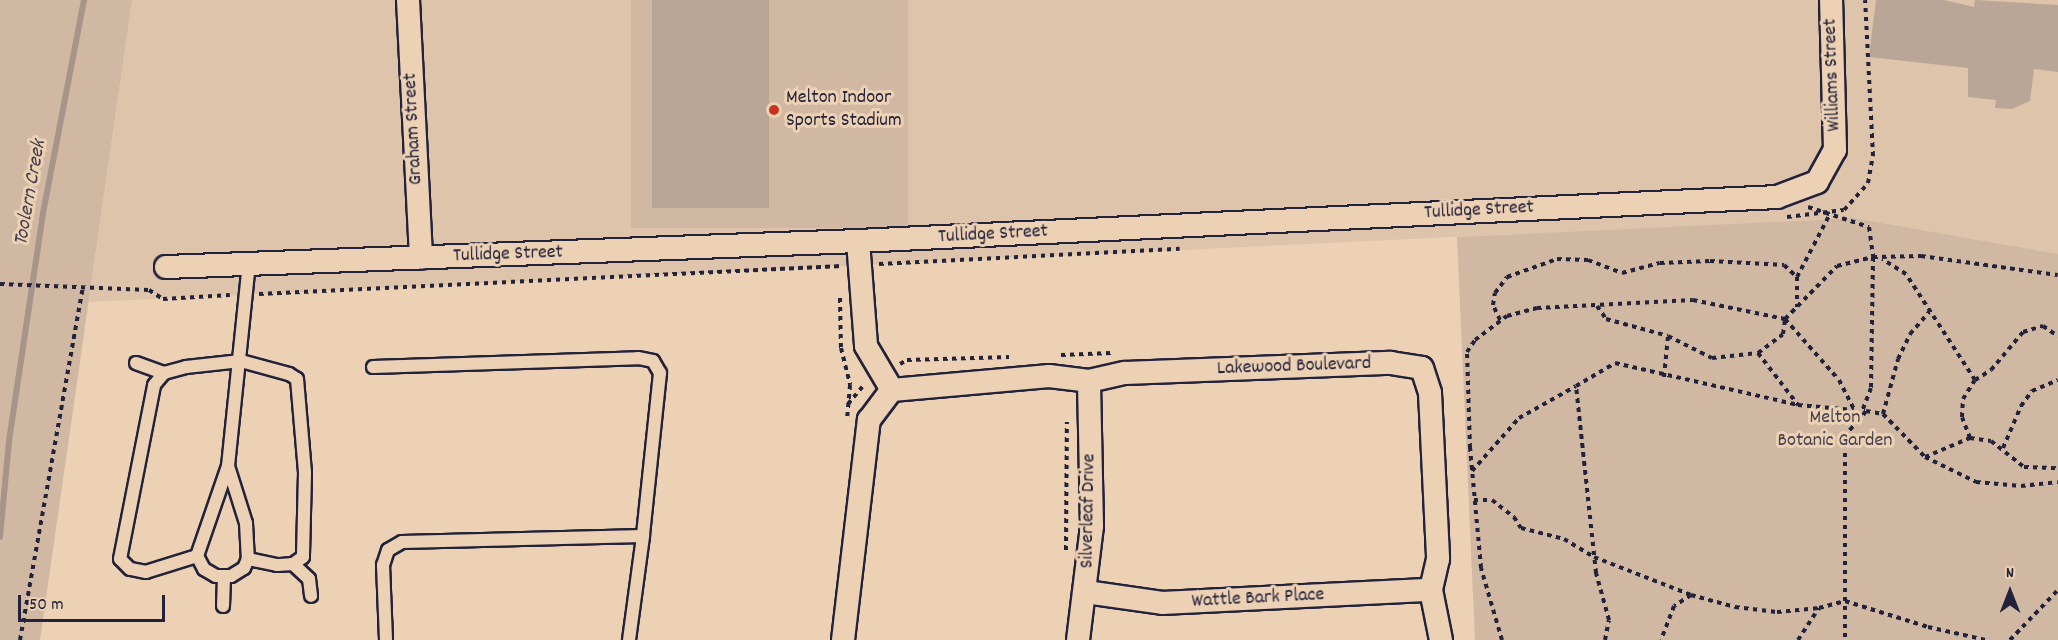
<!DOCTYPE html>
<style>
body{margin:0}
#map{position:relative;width:2058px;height:640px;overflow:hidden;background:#edd1b4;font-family:Dekko,sans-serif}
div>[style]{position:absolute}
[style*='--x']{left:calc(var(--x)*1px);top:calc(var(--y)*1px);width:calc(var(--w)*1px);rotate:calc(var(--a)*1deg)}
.built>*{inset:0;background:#dec4ab}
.green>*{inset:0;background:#d0b8a3;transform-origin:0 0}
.stream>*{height:6px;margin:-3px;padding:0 3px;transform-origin:3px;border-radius:3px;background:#a7958b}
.building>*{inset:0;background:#baa696;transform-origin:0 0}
.path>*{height:4px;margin-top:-2px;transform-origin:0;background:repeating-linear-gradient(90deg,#22223b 0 4.5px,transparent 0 9px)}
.roads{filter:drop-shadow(2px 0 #22223b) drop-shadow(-2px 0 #22223b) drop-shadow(0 2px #22223b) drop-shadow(0 -2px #22223b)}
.lane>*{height:12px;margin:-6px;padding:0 6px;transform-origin:6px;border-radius:6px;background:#edd1b4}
.street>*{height:22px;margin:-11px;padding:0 11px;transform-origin:11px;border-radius:11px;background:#edd1b4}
.dots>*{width:16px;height:16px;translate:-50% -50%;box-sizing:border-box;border:3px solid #edd1b4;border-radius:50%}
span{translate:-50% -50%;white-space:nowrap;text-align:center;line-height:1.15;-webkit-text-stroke:6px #edd1b4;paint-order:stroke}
.street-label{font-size:20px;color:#22223b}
.poi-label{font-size:20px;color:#22223b}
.left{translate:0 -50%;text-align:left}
.park-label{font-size:20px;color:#454050}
.water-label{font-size:21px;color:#433f4f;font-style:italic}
.north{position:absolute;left:1980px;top:562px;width:60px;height:60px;-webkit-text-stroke:4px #edd1b4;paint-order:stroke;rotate:0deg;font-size:16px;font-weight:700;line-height:24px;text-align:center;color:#22223b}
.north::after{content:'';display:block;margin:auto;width:21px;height:27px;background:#22223b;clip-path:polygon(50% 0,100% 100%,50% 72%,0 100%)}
.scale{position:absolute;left:18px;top:595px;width:147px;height:27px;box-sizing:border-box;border:3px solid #22223b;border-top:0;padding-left:8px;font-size:18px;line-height:21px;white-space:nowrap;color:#22223b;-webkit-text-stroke:4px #edd1b4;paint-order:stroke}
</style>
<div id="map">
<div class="built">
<div style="clip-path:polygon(132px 0,2058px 0,2058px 254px,1854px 218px,89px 302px)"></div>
</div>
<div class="green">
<div style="clip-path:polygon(0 0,132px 0,40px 640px,0 640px)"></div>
<div style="left:631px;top:0;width:277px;height:228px"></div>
<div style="clip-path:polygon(1854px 218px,2058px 254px,2058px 640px,1475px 640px,1457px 237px)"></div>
</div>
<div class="stream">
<div style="--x:0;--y:537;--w:96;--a:-84.6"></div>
<div style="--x:9;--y:441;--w:231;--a:-81.5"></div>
<div style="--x:43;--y:213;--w:217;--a:-79.1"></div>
</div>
<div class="building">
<div style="left:652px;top:0;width:117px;height:208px"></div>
<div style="clip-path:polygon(1876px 0,1944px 0,1974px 7px,1975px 0,2058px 5px,2058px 72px,2034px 69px,2030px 101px,2012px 109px,1995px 108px,1996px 100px,1968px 97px,1968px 68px,1869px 57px)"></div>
</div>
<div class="path">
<div style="--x:1808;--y:207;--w:64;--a:18.2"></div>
<div style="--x:1869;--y:227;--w:30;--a:82"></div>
<div style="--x:1873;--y:257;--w:131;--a:90.9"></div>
<div style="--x:1871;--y:388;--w:34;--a:111"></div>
<div style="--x:1859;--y:420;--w:21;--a:133"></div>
<div style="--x:1845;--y:435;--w:205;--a:90"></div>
<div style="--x:1787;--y:217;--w:57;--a:-7"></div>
<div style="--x:1844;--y:210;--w:36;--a:-48"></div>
<div style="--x:1868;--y:183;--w:27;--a:-80"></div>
<div style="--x:1873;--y:156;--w:156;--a:-92.9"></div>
<div style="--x:879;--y:264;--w:301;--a:-2.9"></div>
<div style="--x:1797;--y:277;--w:71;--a:-62.4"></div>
<div style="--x:0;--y:284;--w:149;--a:2.3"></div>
<div style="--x:149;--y:290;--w:17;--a:33"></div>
<div style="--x:163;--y:299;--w:67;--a:-3.4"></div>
<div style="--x:259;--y:294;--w:584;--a:-2.75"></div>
<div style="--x:840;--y:298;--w:50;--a:88.9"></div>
<div style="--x:841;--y:348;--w:38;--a:76"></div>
<div style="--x:850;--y:385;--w:33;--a:95"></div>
<div style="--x:1597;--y:306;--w:16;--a:55"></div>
<div style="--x:1606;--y:319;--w:64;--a:15.3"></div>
<div style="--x:1668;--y:336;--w:49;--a:26.6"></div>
<div style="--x:1712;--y:358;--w:46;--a:-6.2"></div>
<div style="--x:1758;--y:353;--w:66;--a:52.4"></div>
<div style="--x:1785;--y:319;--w:81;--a:48.5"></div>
<div style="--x:1839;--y:380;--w:44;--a:62.9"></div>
<div style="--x:1500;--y:320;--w:17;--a:-115"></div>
<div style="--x:1493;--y:305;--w:12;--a:-81"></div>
<div style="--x:1495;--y:293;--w:20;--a:-53"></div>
<div style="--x:1507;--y:277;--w:53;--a:-19.8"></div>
<div style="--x:1557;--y:259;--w:31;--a:2"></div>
<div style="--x:1588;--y:260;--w:36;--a:21"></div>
<div style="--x:1622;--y:273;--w:39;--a:-15"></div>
<div style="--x:1660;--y:263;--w:50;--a:-2.3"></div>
<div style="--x:1710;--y:261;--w:74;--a:3.1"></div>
<div style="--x:1784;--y:265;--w:18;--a:43"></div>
<div style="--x:1797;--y:277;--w:30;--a:90"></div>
<div style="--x:1758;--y:353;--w:31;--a:-37"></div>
<div style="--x:1783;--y:334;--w:14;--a:-82"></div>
<div style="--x:1061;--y:355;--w:50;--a:-2.3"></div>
<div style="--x:900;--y:364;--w:8;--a:-30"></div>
<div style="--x:907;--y:360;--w:102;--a:-1.7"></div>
<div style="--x:1664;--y:377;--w:41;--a:-84.4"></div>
<div style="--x:1975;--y:380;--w:19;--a:-32"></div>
<div style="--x:1991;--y:370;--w:50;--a:-49.9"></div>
<div style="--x:2023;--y:332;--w:21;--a:-17"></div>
<div style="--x:2043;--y:326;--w:18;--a:34"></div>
<div style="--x:848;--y:404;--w:26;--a:-50"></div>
<div style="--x:1883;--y:414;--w:57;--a:-74.7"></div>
<div style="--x:1898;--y:359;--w:28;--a:-64"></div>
<div style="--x:1910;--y:334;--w:29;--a:-49"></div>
<div style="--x:1863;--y:415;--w:5;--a:-53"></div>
<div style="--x:1866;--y:411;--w:17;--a:10"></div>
<div style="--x:1883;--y:414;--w:60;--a:45.7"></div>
<div style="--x:1925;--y:457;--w:49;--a:-22.9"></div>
<div style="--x:1970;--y:438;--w:22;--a:-111"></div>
<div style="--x:1962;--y:417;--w:18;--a:-87"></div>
<div style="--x:1963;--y:399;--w:22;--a:-58"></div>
<div style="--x:1975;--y:380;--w:126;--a:-123.1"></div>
<div style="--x:1906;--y:274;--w:28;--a:-148"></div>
<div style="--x:1970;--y:438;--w:21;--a:8"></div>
<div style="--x:1991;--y:441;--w:42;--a:38.2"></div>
<div style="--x:2024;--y:467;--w:34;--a:2"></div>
<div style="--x:2003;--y:448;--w:46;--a:-66.8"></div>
<div style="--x:2021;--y:406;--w:19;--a:-54"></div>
<div style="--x:2032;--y:391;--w:28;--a:-23"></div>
<div style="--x:1925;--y:457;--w:57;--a:26.1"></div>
<div style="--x:1976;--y:482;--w:45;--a:5.1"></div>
<div style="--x:2021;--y:486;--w:37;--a:-6"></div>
<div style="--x:1472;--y:471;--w:71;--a:-48.4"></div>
<div style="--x:1519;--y:418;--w:65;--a:-29.3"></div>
<div style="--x:1474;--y:500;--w:18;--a:0"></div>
<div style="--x:1492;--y:500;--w:28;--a:38"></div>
<div style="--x:1514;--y:517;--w:13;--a:58"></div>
<div style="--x:1521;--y:528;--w:44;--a:14.3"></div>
<div style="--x:1564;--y:539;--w:35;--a:31"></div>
<div style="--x:1594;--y:557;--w:104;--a:21.4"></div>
<div style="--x:1691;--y:595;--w:20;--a:147"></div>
<div style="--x:1674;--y:606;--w:36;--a:111"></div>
<div style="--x:1066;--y:550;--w:128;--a:-89.6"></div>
<div style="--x:1691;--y:595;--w:46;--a:15.3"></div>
<div style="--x:1735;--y:607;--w:42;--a:6.8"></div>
<div style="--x:1777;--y:612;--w:42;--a:-5.4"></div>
<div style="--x:20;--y:640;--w:359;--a:-79.9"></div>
<div style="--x:1502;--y:640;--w:75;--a:-106.3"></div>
<div style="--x:1481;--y:568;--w:121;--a:-95.2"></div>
<div style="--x:1470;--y:448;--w:96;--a:-91.8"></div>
<div style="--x:1467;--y:352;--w:14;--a:-56"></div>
<div style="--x:1475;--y:340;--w:40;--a:-37"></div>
<div style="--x:1507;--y:316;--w:31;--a:-15"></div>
<div style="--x:1537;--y:308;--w:156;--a:-2.9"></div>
<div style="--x:1693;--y:300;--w:94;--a:11.7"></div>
<div style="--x:1785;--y:319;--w:74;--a:-45.5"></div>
<div style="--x:1837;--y:266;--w:37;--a:-14"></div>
<div style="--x:1873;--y:257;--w:48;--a:-1.2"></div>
<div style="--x:1921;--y:256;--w:138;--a:7.9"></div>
<div style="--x:1605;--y:640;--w:20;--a:-79"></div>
<div style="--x:1609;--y:620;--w:49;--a:-105.5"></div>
<div style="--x:1596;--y:573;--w:188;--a:-96.1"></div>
<div style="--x:1576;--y:386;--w:45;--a:-30.5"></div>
<div style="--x:1615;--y:363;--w:188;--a:12.9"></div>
<div style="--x:1798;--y:405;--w:56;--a:5.1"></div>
<div style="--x:1798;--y:640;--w:38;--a:-57"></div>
<div style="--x:1819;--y:608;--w:27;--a:-15"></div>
<div style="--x:1845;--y:601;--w:87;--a:17.4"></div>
<div style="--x:1928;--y:627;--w:59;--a:12.6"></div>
<div style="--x:2010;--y:640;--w:69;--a:-46.2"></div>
</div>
<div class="roads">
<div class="lane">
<div style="--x:136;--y:363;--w:30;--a:20"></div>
<div style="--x:373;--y:367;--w:265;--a:-1.9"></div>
<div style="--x:638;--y:358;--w:15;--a:11"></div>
<div style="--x:653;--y:361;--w:14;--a:60"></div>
<div style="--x:660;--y:373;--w:164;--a:96"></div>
<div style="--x:643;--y:536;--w:241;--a:178.6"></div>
<div style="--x:402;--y:542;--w:16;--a:150"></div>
<div style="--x:388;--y:550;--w:16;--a:108"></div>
<div style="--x:383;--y:565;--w:75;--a:87.7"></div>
<div style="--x:228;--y:466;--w:60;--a:72.5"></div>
<div style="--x:246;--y:523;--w:36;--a:87"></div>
<div style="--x:248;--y:559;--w:10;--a:114"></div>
<div style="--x:244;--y:568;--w:15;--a:148"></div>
<div style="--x:231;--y:576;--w:15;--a:180"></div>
<div style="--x:216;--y:576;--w:14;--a:-150"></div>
<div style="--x:204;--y:569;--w:15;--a:-118"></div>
<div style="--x:197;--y:556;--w:95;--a:-71"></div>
<div style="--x:228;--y:466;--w:203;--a:-84.1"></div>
<div style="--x:197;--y:556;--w:53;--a:162.6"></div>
<div style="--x:146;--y:572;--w:16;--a:-169"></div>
<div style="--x:130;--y:569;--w:14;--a:-135"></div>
<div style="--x:120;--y:559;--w:177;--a:-78.9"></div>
<div style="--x:154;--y:385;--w:16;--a:-50"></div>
<div style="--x:164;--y:373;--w:23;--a:-15"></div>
<div style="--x:186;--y:367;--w:55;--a:-6.2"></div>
<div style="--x:241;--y:361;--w:50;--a:15.2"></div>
<div style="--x:289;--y:374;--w:9;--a:32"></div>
<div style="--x:297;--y:379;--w:94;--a:85.1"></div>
<div style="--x:305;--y:473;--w:84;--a:91.4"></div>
<div style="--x:303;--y:557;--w:12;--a:145"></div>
<div style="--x:293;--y:564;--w:16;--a:176"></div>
<div style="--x:277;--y:565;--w:30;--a:-168"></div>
<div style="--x:293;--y:564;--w:22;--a:43"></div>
<div style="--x:309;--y:579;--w:17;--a:83"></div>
<div style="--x:223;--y:606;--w:30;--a:-88"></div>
<div style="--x:629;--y:640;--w:105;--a:-82.3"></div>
</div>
<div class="street">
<div style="--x:408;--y:0;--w:258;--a:87.1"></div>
<div style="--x:858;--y:241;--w:105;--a:85.6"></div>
<div style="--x:866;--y:346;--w:51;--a:59.4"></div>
<div style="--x:166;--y:267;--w:692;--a:-2.15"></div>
<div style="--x:858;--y:241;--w:920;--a:-2.74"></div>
<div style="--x:1777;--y:197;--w:43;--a:-20.6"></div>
<div style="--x:1817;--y:182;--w:37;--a:-61"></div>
<div style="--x:1835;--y:150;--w:150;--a:-91.5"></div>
<div style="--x:1086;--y:592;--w:77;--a:8.2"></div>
<div style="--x:1162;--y:603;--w:269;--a:-2.8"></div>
<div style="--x:843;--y:640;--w:222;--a:-83.3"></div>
<div style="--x:869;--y:420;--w:38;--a:-53"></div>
<div style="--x:892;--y:390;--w:158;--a:-5.1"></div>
<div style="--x:1049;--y:376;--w:40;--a:7.1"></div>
<div style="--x:1089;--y:381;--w:37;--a:-13"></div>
<div style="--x:1125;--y:373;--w:266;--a:-2.2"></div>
<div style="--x:1391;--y:363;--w:31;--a:9"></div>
<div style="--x:1422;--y:368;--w:26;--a:72"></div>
<div style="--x:1430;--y:393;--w:166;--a:87.2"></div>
<div style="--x:1438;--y:559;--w:32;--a:103"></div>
<div style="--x:1431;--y:590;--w:51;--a:78.7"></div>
<div style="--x:1078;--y:640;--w:115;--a:-83"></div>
<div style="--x:1092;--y:526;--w:145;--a:-91.2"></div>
</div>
</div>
<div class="dots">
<div style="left:774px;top:110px;background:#c8321e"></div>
</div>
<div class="street-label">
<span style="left:1833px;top:75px;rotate:-92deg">Williams Street</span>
<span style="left:414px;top:129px;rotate:-93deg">Graham Street</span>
<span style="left:1479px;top:211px;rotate:-3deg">Tullidge Street</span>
<span style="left:993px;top:235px;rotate:-3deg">Tullidge Street</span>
<span style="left:508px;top:255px;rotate:-2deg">Tullidge Street</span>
<span style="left:1294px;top:367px;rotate:-2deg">Lakewood Boulevard</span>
<span style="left:1089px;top:511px;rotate:-89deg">Silverleaf Drive</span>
<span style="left:1258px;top:599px;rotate:-3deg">Wattle Bark Place</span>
</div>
<div class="poi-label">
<span class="left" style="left:786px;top:110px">Melton Indoor<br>Sports Stadium</span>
</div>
<div class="park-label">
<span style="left:1835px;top:430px">Melton<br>Botanic Garden</span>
</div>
<div class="water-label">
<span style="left:31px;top:193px;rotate:-80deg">Toolern Creek</span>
</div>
<div class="north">N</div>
<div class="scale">50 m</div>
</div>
